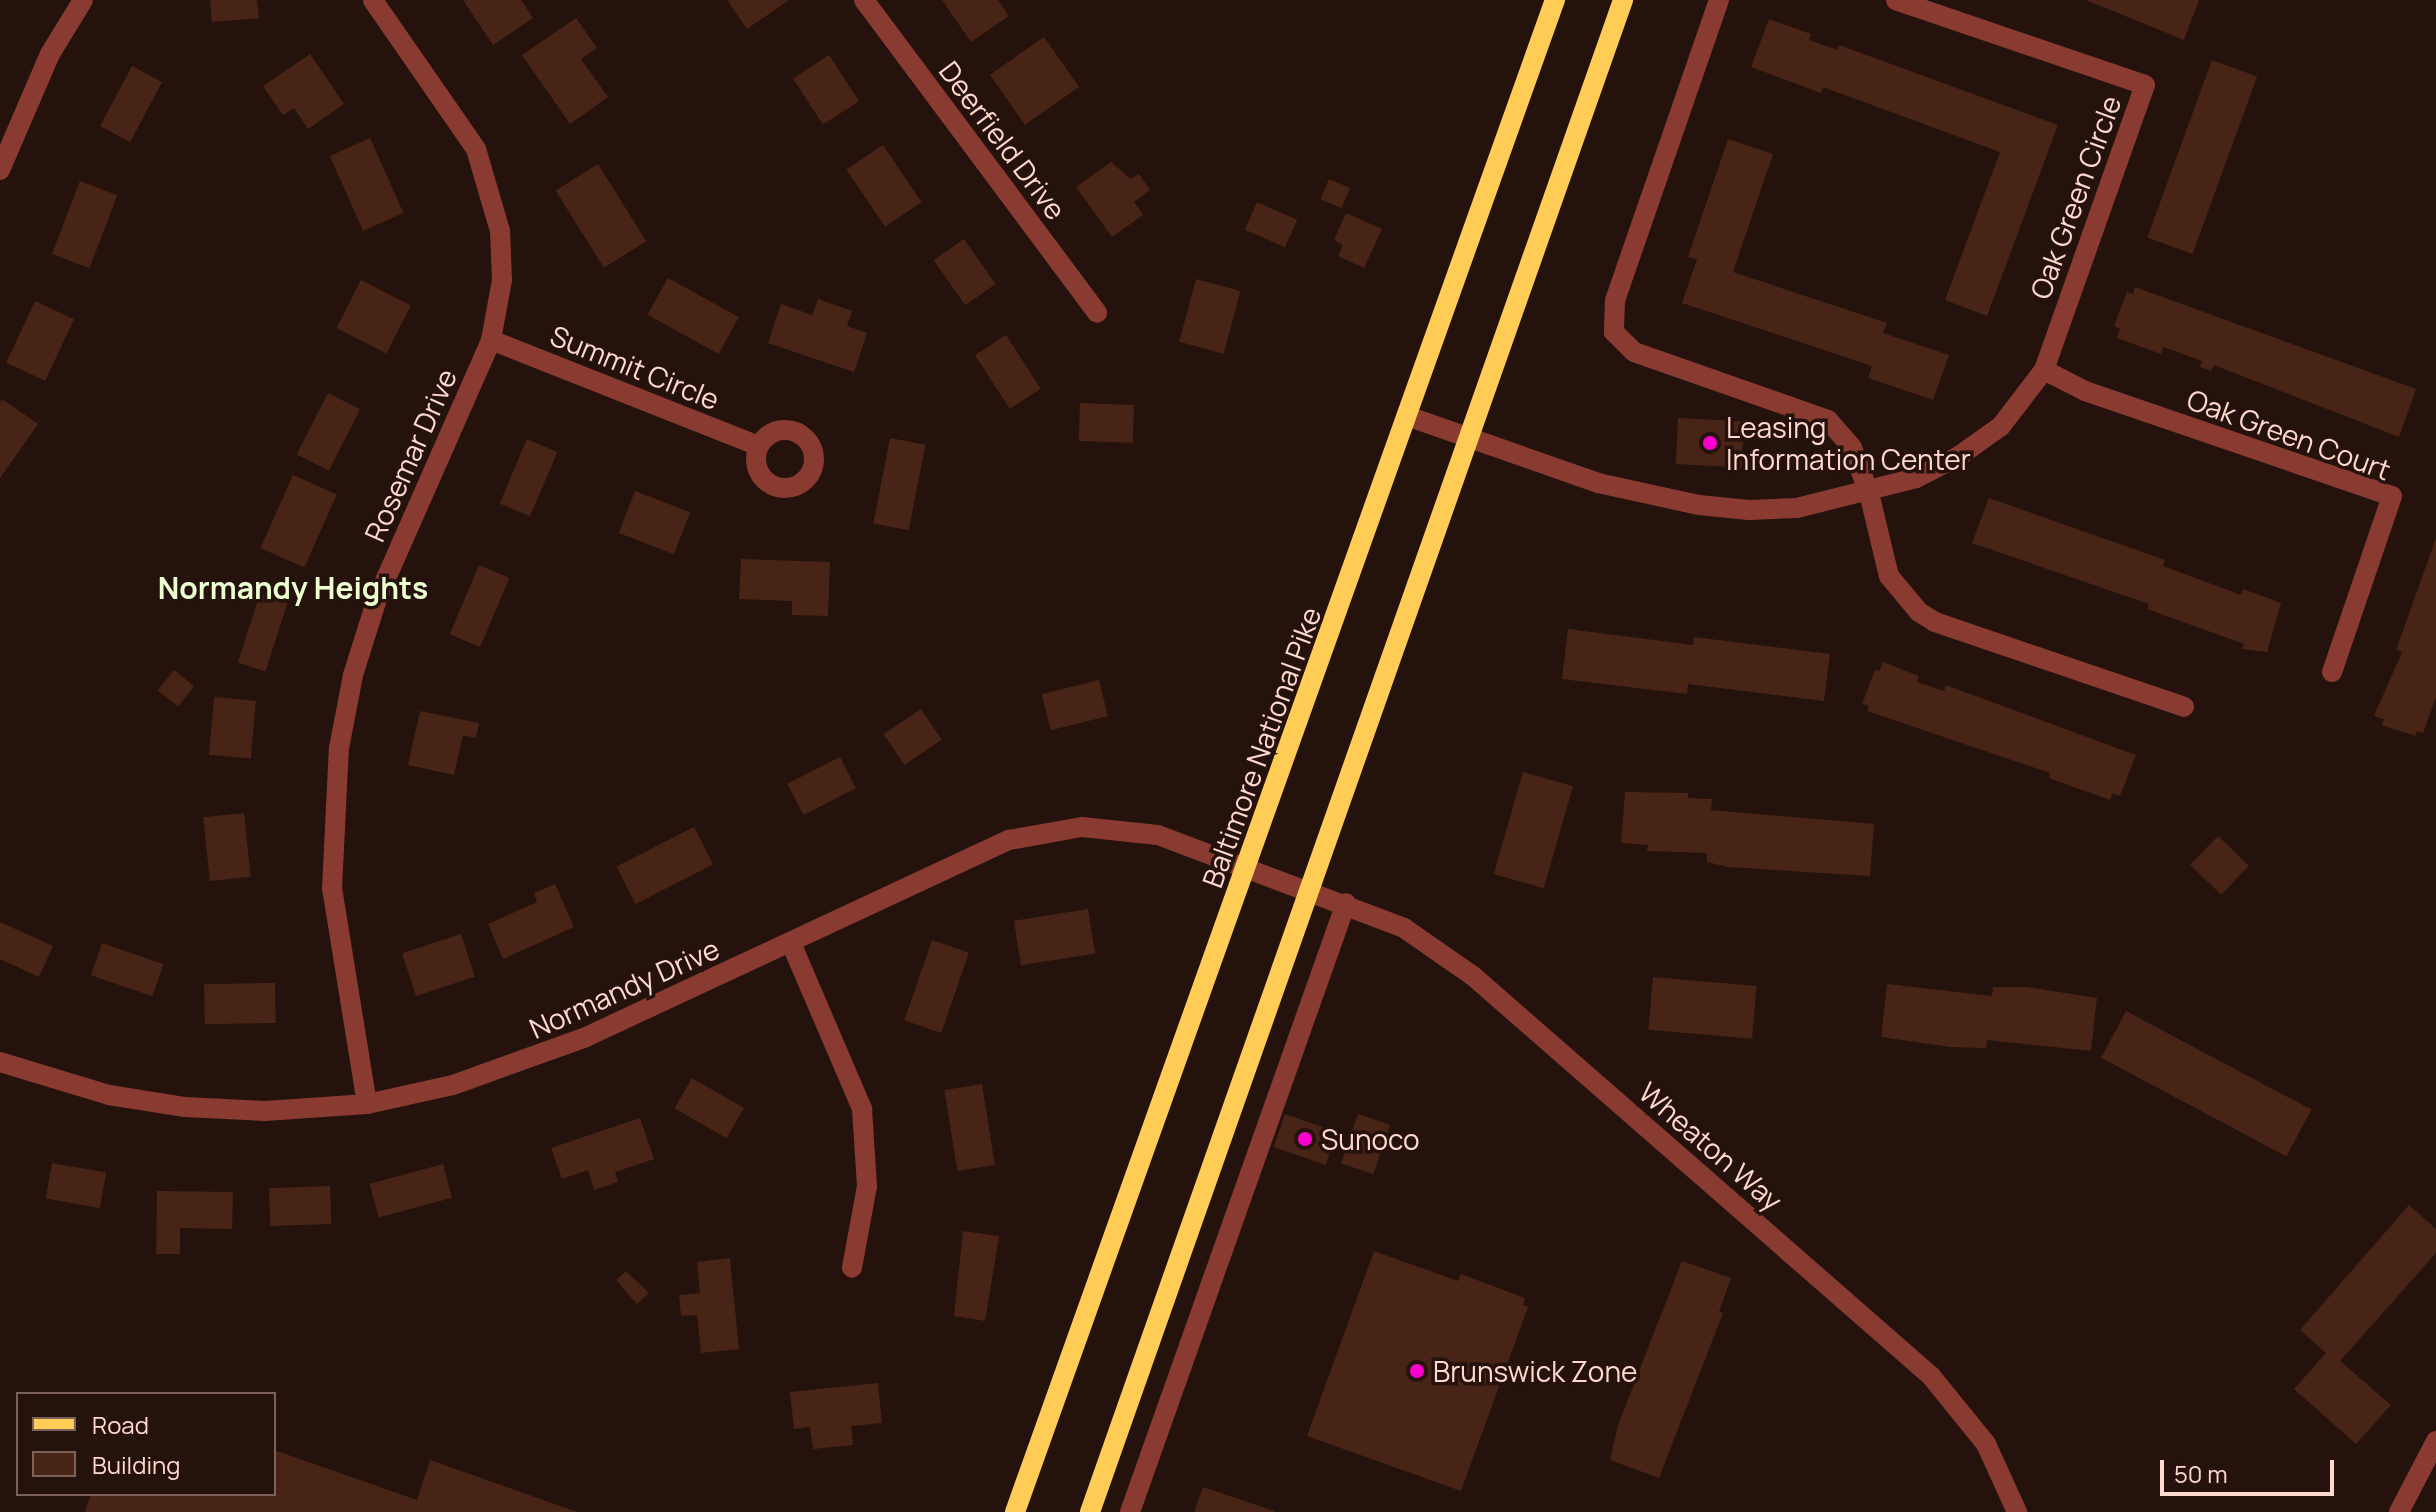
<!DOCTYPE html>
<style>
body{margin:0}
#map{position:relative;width:2436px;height:1512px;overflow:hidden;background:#25120c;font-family:Manrope,sans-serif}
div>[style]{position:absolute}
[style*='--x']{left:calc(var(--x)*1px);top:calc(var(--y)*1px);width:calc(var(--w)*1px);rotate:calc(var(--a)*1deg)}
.building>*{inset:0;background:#482416;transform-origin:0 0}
.minor>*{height:20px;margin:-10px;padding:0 10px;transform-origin:10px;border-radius:10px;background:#893b31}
.minor>.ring{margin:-10px;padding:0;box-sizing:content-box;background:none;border:20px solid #893b31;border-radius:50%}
.major>*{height:20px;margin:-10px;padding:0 10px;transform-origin:10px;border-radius:10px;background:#ffcd56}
.dots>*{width:22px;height:22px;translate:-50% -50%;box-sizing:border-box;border:4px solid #25120c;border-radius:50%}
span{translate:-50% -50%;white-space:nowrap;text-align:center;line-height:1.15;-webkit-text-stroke:7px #25120c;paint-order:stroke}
.street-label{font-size:28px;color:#ffd9cf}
.poi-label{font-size:28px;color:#ffd9cf}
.left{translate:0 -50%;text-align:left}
.neighbourhood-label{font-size:30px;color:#ebffd1;font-weight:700}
.legend{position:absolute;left:16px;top:1392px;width:260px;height:104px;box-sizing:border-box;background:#25120c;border:2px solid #7c625a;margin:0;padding:10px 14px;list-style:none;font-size:24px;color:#ffd9cf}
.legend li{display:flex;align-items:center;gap:16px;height:40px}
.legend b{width:40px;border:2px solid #7c625a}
.scale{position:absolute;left:2160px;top:1460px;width:174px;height:36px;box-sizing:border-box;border:4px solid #ffd9cf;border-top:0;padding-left:10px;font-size:24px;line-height:28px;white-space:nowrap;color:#ffd9cf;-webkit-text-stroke:6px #25120c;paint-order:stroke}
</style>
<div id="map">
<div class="building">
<div style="clip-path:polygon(210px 0,257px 0,259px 18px,212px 22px)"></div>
<div style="clip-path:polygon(463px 0,521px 0,533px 18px,493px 45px)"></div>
<div style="clip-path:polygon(727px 0,789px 0,747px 29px)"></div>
<div style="clip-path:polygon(942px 0,998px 0,1009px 16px,971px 42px)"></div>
<div style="clip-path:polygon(2086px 0,2199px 0,2184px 40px)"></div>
<div style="clip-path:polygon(576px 18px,597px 48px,581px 59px,608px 97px,570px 124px,522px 55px)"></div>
<div style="clip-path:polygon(1769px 19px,1811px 34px,1809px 40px,1837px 50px,1839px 45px,2058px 125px,1987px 316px,1945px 300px,2000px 152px,1823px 87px,1821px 93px,1751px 67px)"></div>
<div style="left:1044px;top:37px;width:61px;height:66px;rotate:55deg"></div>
<div style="clip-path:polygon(310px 54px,344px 104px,308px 129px,294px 108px,283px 115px,263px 86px)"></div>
<div style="left:829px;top:55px;width:55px;height:43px;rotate:57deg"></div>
<div style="left:2212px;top:60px;width:48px;height:189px;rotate:20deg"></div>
<div style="left:132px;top:66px;width:34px;height:68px;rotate:28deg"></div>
<div style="left:370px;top:138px;width:82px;height:44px;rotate:66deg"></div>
<div style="clip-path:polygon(1728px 139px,1773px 154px,1733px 272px,1887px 323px,1883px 333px,1949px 355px,1933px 400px,1868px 378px,1872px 366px,1682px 303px,1697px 259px,1688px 257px)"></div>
<div style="left:883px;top:145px;width:69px;height:44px;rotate:56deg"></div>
<div style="clip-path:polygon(1111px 162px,1131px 179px,1139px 174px,1150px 190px,1134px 202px,1143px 215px,1112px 237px,1076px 187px)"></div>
<div style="left:598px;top:164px;width:91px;height:50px;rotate:58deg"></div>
<div style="left:1329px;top:179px;width:23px;height:22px;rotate:23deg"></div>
<div style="left:80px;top:181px;width:40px;height:78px;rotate:21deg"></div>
<div style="left:1257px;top:202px;width:44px;height:30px;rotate:24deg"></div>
<div style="clip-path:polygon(1346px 213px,1382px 229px,1364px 268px,1338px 256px,1343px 245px,1334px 240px)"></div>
<div style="left:964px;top:239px;width:55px;height:37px;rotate:55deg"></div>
<div style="left:668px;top:278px;width:81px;height:42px;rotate:29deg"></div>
<div style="left:1196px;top:279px;width:46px;height:65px;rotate:15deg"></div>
<div style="left:361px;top:280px;width:56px;height:54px;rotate:27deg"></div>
<div style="clip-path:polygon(2135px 287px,2416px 389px,2399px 437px,2214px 365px,2211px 371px,2200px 367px,2202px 361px,2175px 351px,2163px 347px,2161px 354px,2117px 338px,2120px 329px,2114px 326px,2127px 292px,2133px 294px)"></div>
<div style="clip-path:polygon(818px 299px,852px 311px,847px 326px,867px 333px,854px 372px,768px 343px,781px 304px,812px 315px)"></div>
<div style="left:35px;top:301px;width:43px;height:68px;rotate:25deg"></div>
<div style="left:1006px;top:335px;width:64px;height:37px;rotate:57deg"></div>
<div style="left:328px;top:393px;width:36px;height:69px;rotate:27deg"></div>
<div style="clip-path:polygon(2px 399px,38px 424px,0 478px,0 403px)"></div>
<div style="left:1080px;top:403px;width:54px;height:38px;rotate:2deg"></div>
<div style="left:1678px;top:418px;width:66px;height:46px;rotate:3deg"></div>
<div style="left:890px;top:438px;width:36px;height:87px;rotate:11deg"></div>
<div style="left:527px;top:439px;width:33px;height:70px;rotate:23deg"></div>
<div style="left:293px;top:475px;width:48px;height:80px;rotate:24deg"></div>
<div style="left:635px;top:491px;width:59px;height:45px;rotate:21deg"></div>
<div style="clip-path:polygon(1989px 498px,2165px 560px,2163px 566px,2241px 595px,2243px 589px,2281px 603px,2267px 652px,2242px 649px,2244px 644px,2147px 609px,2149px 604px,1972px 543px)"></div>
<div style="clip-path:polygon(2436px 538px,2436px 697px,2423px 733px,2417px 731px,2415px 736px,2382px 725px,2384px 719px,2374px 716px,2402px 652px,2396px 650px)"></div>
<div style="clip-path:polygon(741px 559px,830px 562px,828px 616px,792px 615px,792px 601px,739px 599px)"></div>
<div style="left:479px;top:565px;width:33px;height:75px;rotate:23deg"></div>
<div style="left:260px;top:594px;width:29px;height:72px;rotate:18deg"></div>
<div style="clip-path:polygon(1568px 629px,1693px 645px,1694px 637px,1830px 654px,1824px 701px,1688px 684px,1687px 694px,1562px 679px)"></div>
<div style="clip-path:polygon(1883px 662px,1919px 676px,1917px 682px,1944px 691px,1946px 685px,2136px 755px,2120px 796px,2113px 793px,2110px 800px,2049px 778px,2050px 773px,1867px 711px,1869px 706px,1862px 704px,1875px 670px,1879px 671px)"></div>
<div style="left:174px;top:670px;width:26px;height:26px;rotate:39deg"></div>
<div style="left:1099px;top:680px;width:37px;height:59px;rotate:76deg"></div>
<div style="left:214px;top:697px;width:42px;height:58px;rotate:5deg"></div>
<div style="left:921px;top:709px;width:37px;height:45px;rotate:56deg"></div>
<div style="clip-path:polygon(420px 711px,479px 723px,476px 738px,463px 735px,454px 775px,408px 765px)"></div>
<div style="left:840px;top:757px;width:35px;height:59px;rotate:63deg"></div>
<div style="left:1523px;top:772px;width:52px;height:106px;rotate:16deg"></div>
<div style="clip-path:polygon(1625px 792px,1688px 793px,1688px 798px,1712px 799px,1711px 810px,1874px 824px,1870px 876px,1728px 867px,1707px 862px,1707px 853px,1647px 851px,1648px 845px,1621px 843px)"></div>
<div style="left:244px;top:813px;width:64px;height:41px;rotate:84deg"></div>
<div style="left:694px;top:827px;width:42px;height:87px;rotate:63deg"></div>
<div style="left:2218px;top:836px;width:43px;height:40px;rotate:44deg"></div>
<div style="clip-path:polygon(555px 884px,574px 927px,503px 959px,488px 924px,537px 902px,534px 893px)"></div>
<div style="left:1088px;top:909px;width:45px;height:75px;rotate:81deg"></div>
<div style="clip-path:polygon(0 922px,53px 946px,39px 977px,0 959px)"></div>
<div style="left:461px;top:934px;width:45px;height:62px;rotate:72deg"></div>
<div style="left:932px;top:940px;width:39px;height:85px;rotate:19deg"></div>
<div style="left:102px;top:943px;width:65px;height:34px;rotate:19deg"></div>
<div style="left:1653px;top:977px;width:104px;height:53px;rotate:5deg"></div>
<div style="left:275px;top:983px;width:40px;height:71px;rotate:89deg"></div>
<div style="clip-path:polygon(1887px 984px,1992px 996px,1993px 987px,2027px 987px,2097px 998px,2091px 1051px,1987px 1040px,1986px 1048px,1950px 1047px,1881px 1037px)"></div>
<div style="left:2126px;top:1011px;width:210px;height:53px;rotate:28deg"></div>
<div style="left:692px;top:1078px;width:60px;height:35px;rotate:30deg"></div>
<div style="left:982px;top:1084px;width:82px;height:38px;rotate:81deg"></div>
<div style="left:1285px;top:1114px;width:55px;height:35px;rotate:19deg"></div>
<div style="left:1358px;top:1114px;width:34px;height:52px;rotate:19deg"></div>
<div style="clip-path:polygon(640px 1118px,654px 1159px,615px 1172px,618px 1182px,594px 1190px,588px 1170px,562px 1179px,551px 1148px)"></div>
<div style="left:52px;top:1163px;width:55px;height:36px;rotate:10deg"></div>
<div style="left:443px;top:1164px;width:35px;height:76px;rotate:75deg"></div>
<div style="left:330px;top:1186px;width:38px;height:61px;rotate:88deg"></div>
<div style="clip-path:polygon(157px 1191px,233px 1192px,232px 1229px,180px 1228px,180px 1254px,156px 1254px)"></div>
<div style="clip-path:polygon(2409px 1205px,2436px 1229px,2436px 1253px,2340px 1361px,2391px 1405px,2356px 1444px,2294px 1389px,2326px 1353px,2300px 1330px)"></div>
<div style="clip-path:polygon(963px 1231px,999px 1236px,985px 1321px,954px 1316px)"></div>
<div style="clip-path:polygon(1374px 1251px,1458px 1281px,1461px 1274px,1525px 1298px,1523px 1305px,1528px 1307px,1461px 1491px,1307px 1436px)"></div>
<div style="clip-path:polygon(730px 1258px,739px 1349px,701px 1353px,697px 1315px,681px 1316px,679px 1295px,700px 1293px,697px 1262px)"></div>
<div style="clip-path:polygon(1682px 1261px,1731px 1278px,1719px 1312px,1723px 1313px,1659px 1478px,1610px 1460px,1618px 1425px)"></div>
<div style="clip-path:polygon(626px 1271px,649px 1293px,637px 1304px,616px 1280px)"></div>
<div style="clip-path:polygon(878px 1383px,882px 1423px,851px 1426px,853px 1445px,813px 1449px,810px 1427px,794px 1429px,790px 1392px)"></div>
<div style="clip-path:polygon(274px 1450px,417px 1500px,430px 1460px,577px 1512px,85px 1512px,91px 1494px,274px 1494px)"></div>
<div style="clip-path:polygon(1203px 1487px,1274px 1511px,1274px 1512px,1194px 1512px)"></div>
</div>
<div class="minor">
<div style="--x:864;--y:0;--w:390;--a:53.3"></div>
<div style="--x:1719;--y:0;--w:318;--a:109.1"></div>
<div style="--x:1615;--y:301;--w:31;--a:92"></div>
<div style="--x:1614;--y:332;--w:28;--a:45"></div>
<div style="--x:1634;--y:352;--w:206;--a:19.3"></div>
<div style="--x:1828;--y:420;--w:37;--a:49"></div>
<div style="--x:1852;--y:448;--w:48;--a:69.3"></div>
<div style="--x:1869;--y:493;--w:85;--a:76.5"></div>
<div style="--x:1889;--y:576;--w:47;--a:50.2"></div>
<div style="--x:1919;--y:612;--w:19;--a:32"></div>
<div style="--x:1935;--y:622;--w:263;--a:18.8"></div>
<div style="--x:0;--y:170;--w:126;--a:-66.7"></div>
<div style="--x:50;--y:54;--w:63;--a:-58.6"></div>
<div style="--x:491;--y:340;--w:288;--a:21.6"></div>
<div style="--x:2044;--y:370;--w:46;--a:27.1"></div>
<div style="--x:2085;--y:391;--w:324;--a:18.9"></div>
<div style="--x:2392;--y:496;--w:186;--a:108.8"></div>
<div style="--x:1407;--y:416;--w:202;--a:19.3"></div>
<div style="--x:1598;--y:483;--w:103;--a:12.3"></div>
<div style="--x:1699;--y:505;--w:50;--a:5.7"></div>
<div style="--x:1749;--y:510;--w:48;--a:-2.4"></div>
<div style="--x:1797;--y:508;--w:123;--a:-14.1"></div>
<div style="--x:1916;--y:478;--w:48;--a:-27.1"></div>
<div style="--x:1959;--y:456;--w:52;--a:-35.5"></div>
<div style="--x:2001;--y:426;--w:71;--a:-52.5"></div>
<div style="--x:2044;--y:370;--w:302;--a:-70.5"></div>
<div style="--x:2145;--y:85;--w:263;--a:-161.2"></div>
<div class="ring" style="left:756px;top:430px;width:38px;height:38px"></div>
<div style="--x:791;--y:943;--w:181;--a:66.8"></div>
<div style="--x:862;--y:1109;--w:77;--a:86.3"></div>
<div style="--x:867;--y:1186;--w:83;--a:100.4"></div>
<div style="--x:0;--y:1062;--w:114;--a:16.8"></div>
<div style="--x:109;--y:1095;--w:77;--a:9"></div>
<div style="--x:185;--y:1107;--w:80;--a:2.9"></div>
<div style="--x:265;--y:1111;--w:102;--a:-3.9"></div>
<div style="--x:367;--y:1104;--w:88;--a:-12.5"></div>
<div style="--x:453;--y:1085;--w:141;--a:-19.8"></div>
<div style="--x:586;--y:1037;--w:467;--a:-25"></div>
<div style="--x:1009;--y:840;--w:74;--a:-10.1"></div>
<div style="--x:1082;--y:827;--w:76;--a:6"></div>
<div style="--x:1158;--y:835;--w:263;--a:20.7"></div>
<div style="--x:1404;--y:928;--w:84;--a:34.8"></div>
<div style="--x:1473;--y:976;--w:608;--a:41.13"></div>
<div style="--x:1931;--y:1376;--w:87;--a:51"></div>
<div style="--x:1986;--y:1444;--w:75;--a:65.5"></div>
<div style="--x:367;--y:1104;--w:218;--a:-99.2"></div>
<div style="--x:332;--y:889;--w:141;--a:-87.2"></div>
<div style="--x:339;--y:748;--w:74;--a:-79.1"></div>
<div style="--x:353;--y:675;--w:80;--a:-72.5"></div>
<div style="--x:377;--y:599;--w:283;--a:-66.2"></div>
<div style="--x:491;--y:340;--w:61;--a:-79.6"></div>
<div style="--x:502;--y:280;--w:49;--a:-92.3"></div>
<div style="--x:500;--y:231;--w:85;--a:-106.3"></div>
<div style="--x:476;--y:149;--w:181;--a:-124.7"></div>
<div style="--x:1130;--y:1512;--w:646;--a:-70.47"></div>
<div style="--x:2399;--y:1512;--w:80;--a:-62.5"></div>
</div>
<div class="major">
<div style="--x:1015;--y:1512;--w:1606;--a:-70.35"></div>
<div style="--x:1090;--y:1512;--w:1603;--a:-70.58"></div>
</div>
<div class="dots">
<div style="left:1710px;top:443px;background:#fa00ce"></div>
<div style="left:1305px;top:1139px;background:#fa00ce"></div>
<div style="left:1417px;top:1371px;background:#fa00ce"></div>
</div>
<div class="street-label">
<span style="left:1003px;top:140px;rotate:53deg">Deerfield Drive</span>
<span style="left:2075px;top:197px;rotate:-70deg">Oak Green Circle</span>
<span style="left:635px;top:367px;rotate:22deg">Summit Circle</span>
<span style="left:2289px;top:434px;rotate:20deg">Oak Green Court</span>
<span style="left:410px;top:455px;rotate:-66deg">Rosemar Drive</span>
<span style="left:1261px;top:747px;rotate:-70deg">Baltimore National Pike</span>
<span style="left:624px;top:988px;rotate:-24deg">Normandy Drive</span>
<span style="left:1711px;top:1146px;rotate:41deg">Wheaton Way</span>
</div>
<div class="poi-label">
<span class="left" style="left:1726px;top:443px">Leasing<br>Information Center</span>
<span class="left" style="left:1321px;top:1139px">Sunoco</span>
<span class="left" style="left:1433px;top:1371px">Brunswick Zone</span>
</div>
<div class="neighbourhood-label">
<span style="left:293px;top:588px">Normandy Heights</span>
</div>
<ul class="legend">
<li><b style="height:10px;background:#ffcd56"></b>Road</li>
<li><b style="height:22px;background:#482416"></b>Building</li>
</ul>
<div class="scale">50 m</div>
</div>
